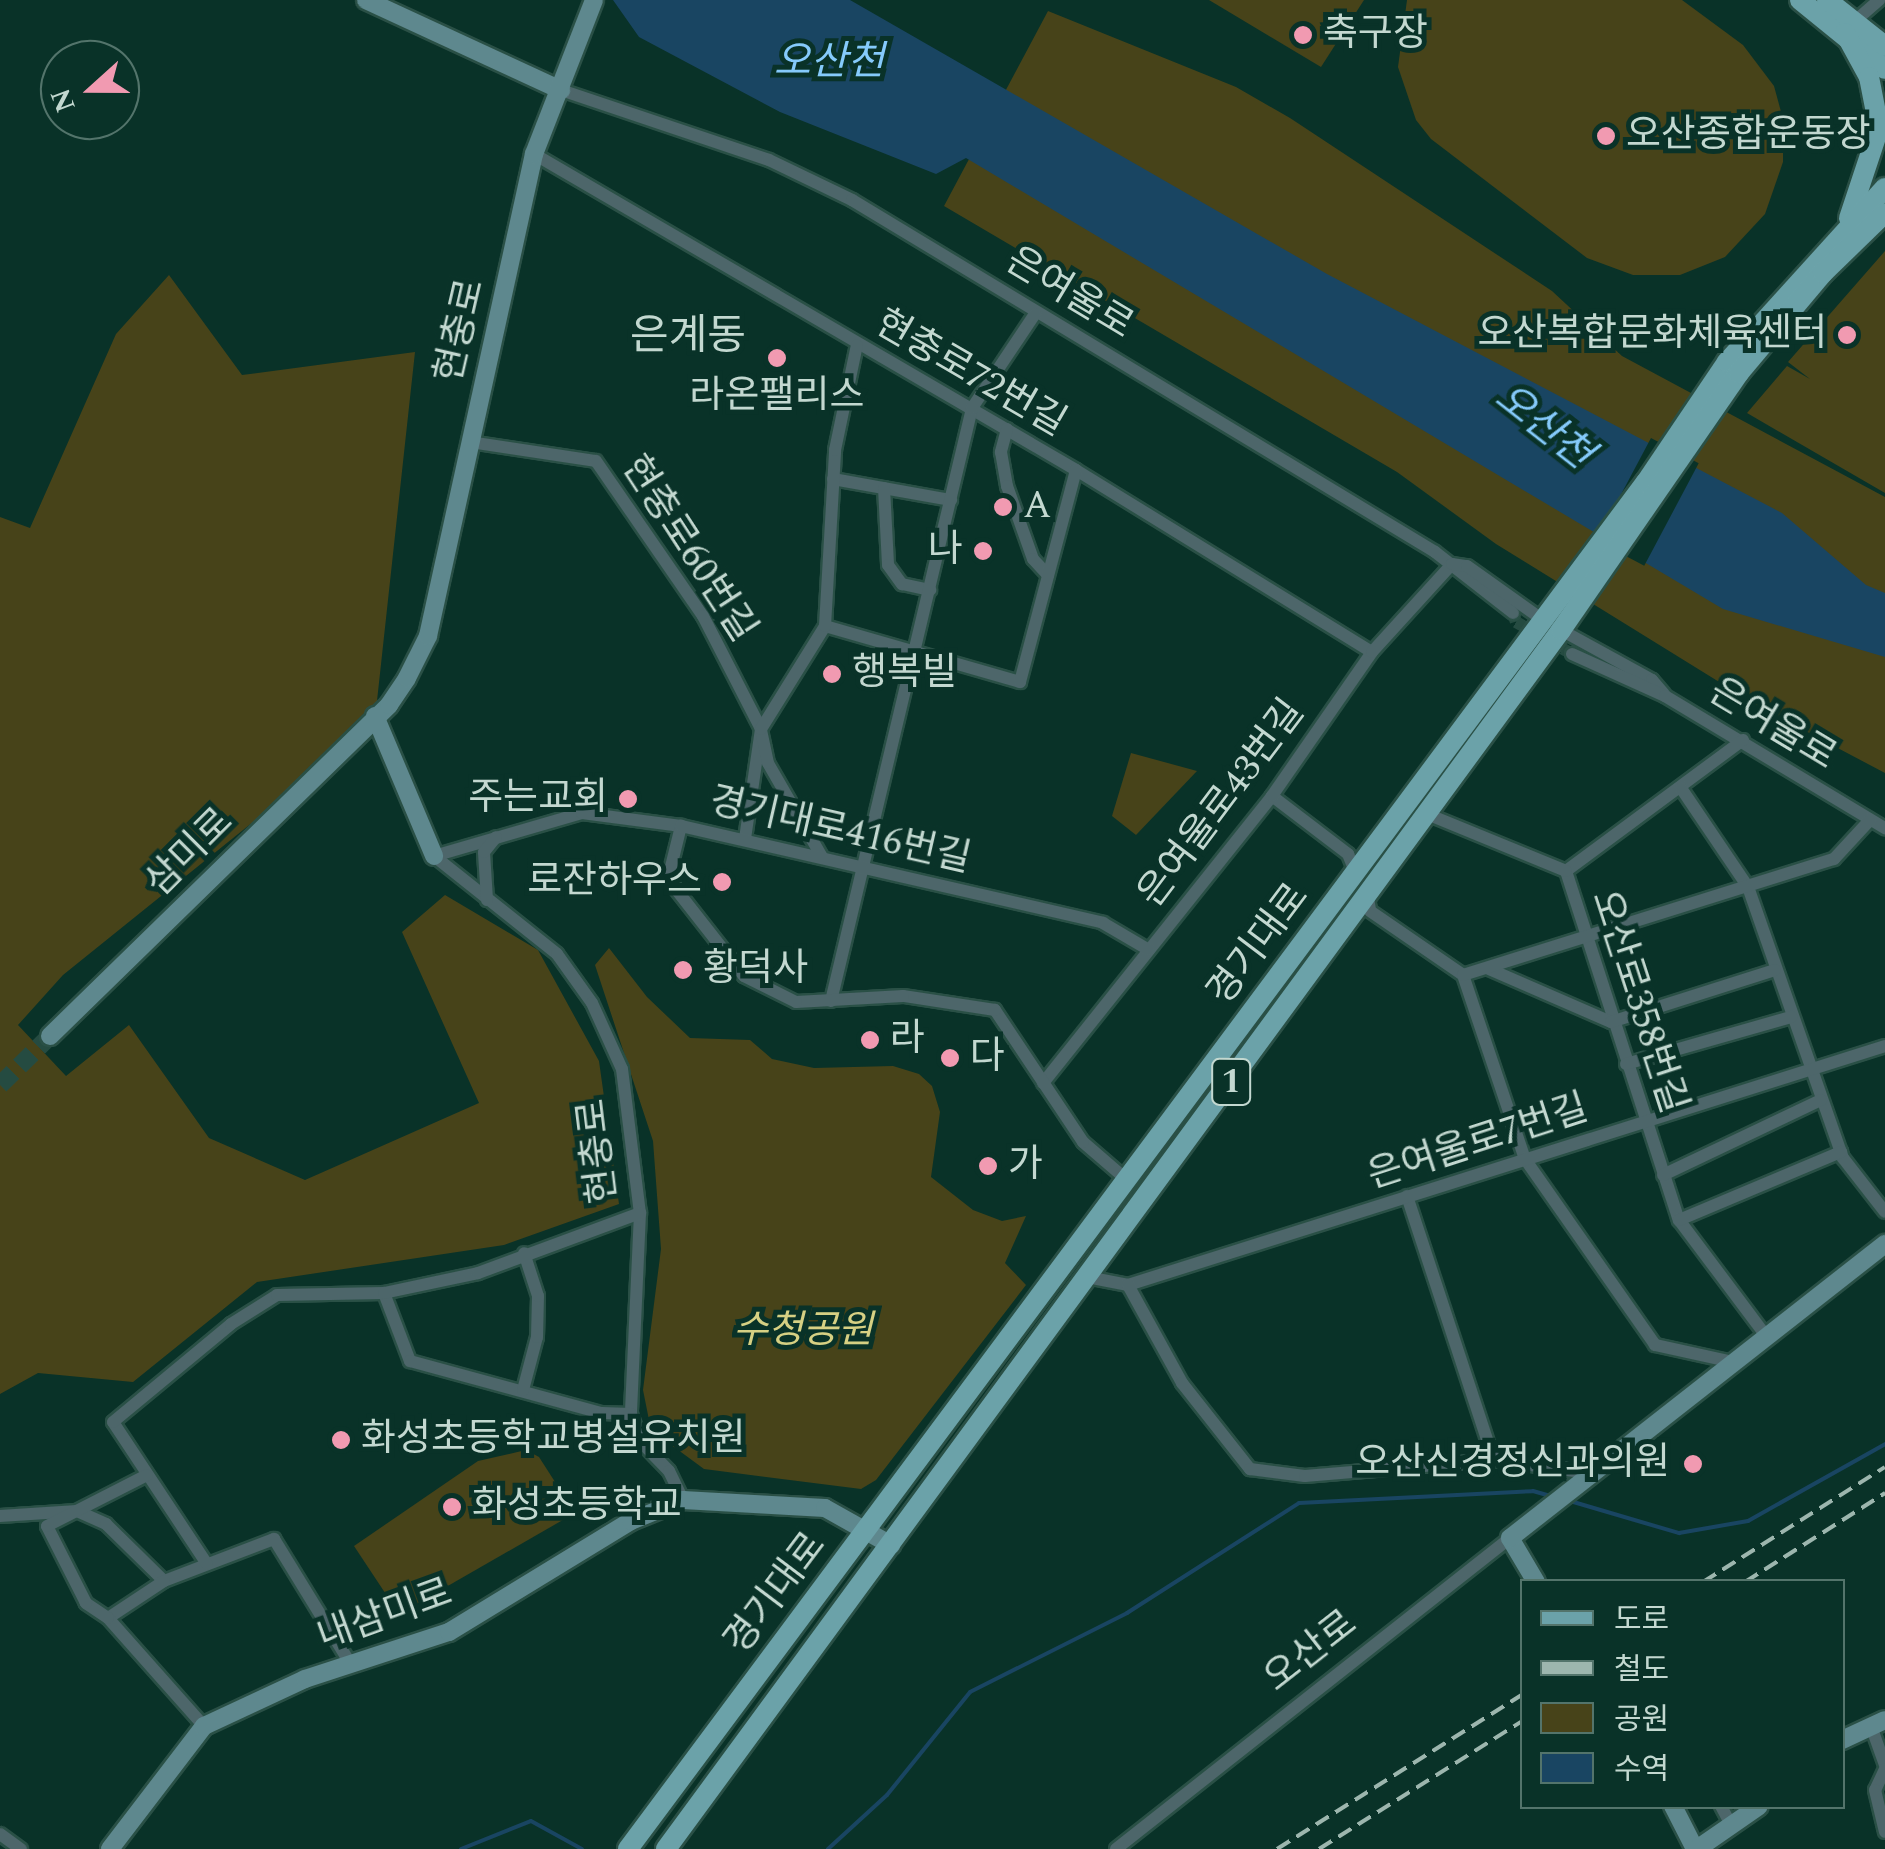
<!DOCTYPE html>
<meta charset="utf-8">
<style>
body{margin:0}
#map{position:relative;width:1885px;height:1849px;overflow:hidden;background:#093228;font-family:Spectral,"Noto Sans KR",serif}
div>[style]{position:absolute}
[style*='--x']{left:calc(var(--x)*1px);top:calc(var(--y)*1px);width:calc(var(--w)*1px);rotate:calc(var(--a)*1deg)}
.green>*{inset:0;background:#474319}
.water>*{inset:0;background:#194562}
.pier>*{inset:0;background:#093228;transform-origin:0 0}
.stream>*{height:4px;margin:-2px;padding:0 2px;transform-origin:2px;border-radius:2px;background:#194562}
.street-tunnel>*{height:12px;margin-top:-6px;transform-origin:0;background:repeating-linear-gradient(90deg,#254b41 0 12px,transparent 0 18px)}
.secondary-tunnel>*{height:18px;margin-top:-9px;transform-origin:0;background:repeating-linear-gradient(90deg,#254b41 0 18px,transparent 0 27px)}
.roads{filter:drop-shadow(2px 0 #2a5046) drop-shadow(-2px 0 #2a5046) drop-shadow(0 2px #2a5046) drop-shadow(0 -2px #2a5046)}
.street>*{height:12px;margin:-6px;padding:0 6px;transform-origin:6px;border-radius:6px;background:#4d666a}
.secondary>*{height:18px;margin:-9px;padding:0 9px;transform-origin:9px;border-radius:9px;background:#5e888e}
.primary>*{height:20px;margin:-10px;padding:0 10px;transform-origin:10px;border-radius:10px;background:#6ba2a9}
.rail>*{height:4px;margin-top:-2px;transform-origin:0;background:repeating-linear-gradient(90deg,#9db6ae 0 15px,transparent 0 23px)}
.dots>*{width:28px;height:28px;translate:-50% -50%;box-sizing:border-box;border:5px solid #093228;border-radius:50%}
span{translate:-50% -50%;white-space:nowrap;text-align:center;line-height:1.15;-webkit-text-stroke:10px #093228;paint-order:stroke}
.shield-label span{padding:2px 8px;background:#093228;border:2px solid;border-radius:8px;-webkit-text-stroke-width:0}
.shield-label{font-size:35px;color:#c3d8d0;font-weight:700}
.poi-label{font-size:38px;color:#c3d8d0}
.left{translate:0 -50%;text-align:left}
.right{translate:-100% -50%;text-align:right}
.street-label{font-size:38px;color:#c3d8d0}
.park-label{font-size:38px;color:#d6d083;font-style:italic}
.water-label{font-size:40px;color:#85cafb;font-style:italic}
.quarter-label{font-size:42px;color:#c3d8d0}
.legend{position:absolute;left:1520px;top:1579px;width:325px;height:230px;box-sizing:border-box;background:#093228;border:2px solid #53746b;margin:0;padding:12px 18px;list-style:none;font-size:30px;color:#c3d8d0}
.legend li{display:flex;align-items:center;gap:20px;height:50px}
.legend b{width:50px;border:2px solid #53746b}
.north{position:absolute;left:40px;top:40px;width:100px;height:100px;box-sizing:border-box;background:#093228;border:2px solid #53746b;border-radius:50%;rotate:249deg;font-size:28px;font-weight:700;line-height:40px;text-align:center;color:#c3d8d0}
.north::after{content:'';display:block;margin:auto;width:35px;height:45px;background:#f19ab1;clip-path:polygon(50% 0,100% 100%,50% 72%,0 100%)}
</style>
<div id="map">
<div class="green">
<div style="clip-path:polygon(1209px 0,1364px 0,1321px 67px)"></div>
<div style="clip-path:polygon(1407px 0,1682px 0,1743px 45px,1774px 86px,1783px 119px,1783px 162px,1765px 214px,1725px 257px,1680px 275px,1633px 275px,1587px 258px,1431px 139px,1416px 120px,1398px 67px)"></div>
<div style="clip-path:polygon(1048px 11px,1236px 87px,1290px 118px,1552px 291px,1622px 356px,1885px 497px,1885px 773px,1758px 706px,1496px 544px,1397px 472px,944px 206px)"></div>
<div style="clip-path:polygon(1885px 251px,1885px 493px,1747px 413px,1787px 366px,1810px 379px,1788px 362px)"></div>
<div style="clip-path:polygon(169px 275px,242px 375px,415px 352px,377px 701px,253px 822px,63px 975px,18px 1025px,66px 1076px,129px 1025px,209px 1138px,305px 1180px,479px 1103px,402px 932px,445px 895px,538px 950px,599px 1061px,619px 1204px,504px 1245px,257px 1282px,133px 1382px,38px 1373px,0 1394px,0 517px,30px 528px,116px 334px)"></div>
<div style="clip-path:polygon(1131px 753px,1197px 771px,1136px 835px,1112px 816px)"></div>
<div style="clip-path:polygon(609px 948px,647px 997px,690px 1038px,750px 1040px,772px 1059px,814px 1068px,893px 1066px,919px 1074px,932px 1086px,940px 1112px,931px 1177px,973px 1210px,1002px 1221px,1026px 1216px,1005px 1263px,1026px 1285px,876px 1480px,861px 1489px,704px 1469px,651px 1430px,643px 1390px,661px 1249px,653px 1141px,595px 965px)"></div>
<div style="clip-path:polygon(526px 1450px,539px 1457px,575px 1513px,399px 1614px,354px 1546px,478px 1461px)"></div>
</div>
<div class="water">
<div style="clip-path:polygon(613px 0,850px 0,1327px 274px,1782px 513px,1866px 585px,1885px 593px,1885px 657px,1723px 609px,966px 158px,936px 174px,780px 112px,639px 37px)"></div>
</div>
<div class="pier">
<div style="left:1651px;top:438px;width:54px;height:116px;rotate:28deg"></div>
</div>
<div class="stream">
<div style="--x:1570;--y:1501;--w:114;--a:16.4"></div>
<div style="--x:1679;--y:1533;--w:70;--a:-9.9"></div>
<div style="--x:1748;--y:1521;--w:157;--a:-29.3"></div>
<div style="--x:461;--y:1849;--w:75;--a:-21.8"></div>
<div style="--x:531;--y:1821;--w:58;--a:28.8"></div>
<div style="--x:828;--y:1849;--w:80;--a:-42.5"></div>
<div style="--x:887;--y:1795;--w:132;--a:-51.1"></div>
<div style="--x:970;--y:1692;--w:176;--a:-26.7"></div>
<div style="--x:1127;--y:1613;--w:204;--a:-32.6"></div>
<div style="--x:1299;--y:1503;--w:234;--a:-2.9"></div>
<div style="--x:1533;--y:1491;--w:19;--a:16"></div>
</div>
<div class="street-tunnel">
<div style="--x:1513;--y:613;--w:9;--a:72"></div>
<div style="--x:1516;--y:622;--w:64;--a:29.7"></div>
</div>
<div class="secondary-tunnel">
<div style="--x:0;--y:1085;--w:70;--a:-44.4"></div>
</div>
<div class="roads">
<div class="street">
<div style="--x:1855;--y:21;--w:32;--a:-41"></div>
<div style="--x:561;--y:90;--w:219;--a:18.6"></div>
<div style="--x:769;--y:160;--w:92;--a:25.7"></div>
<div style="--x:852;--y:200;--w:681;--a:31.12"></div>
<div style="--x:1435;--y:552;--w:99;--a:38"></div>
<div style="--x:534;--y:154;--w:627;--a:30.24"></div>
<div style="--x:1076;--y:470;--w:347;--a:31.6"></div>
<div style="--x:1007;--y:429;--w:24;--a:105"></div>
<div style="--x:1001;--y:452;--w:35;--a:80"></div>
<div style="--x:1007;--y:486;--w:77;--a:70.4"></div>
<div style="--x:1033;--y:559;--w:22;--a:47"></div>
<div style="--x:470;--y:442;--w:127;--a:8.6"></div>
<div style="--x:596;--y:461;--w:188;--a:55.4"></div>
<div style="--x:703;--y:616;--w:127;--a:62.8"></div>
<div style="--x:761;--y:729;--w:111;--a:98.3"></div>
<div style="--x:833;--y:479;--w:120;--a:10.1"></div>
<div style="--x:884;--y:488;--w:77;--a:87"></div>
<div style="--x:888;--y:565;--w:24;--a:54"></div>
<div style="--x:902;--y:584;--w:29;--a:12"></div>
<div style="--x:825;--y:626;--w:203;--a:16"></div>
<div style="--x:1020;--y:682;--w:219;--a:-75.2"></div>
<div style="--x:1561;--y:630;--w:104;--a:28.8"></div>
<div style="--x:1652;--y:680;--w:18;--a:49"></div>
<div style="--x:1572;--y:654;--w:102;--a:24.3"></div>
<div style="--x:1665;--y:696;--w:257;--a:31"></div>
<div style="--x:1743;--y:740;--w:220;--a:143.5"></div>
<div style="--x:1566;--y:871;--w:367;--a:72.1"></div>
<div style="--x:1679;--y:1220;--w:145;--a:53.1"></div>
<div style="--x:1681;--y:788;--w:120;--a:55.9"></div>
<div style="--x:1748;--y:887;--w:287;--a:70.7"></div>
<div style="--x:1843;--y:1158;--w:68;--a:52.1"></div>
<div style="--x:1272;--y:796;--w:96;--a:37.3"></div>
<div style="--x:1348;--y:854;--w:22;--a:68"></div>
<div style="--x:1427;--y:814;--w:150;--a:22.3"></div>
<div style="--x:434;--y:856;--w:157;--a:38.5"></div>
<div style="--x:557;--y:954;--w:60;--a:54.5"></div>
<div style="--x:592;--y:1003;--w:72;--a:65.6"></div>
<div style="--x:622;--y:1069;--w:145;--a:82.9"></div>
<div style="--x:640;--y:1213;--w:201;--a:92.6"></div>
<div style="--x:631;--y:1414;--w:30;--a:70"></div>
<div style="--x:641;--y:1442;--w:40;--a:46"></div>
<div style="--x:669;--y:1471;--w:32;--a:64"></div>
<div style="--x:434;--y:856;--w:154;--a:-16.2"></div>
<div style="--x:582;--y:813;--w:100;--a:7.5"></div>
<div style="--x:822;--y:857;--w:108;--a:-119.9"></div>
<div style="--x:768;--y:763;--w:35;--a:-102"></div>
<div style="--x:761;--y:729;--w:121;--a:-58.1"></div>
<div style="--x:825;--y:626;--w:176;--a:-86.7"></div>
<div style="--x:835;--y:450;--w:107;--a:-78.2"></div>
<div style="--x:1367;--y:891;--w:20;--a:81"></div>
<div style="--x:1370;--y:911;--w:113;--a:34.5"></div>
<div style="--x:1463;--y:975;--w:194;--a:71.4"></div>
<div style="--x:1525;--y:1159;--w:227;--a:55"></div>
<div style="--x:1655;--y:1345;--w:80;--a:12.3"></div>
<div style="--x:487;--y:900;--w:48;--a:-93.6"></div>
<div style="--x:484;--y:852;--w:19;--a:-51"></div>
<div style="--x:1489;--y:969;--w:133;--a:23.5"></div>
<div style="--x:1611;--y:1022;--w:172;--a:-17.6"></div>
<div style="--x:1463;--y:975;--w:389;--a:-17.4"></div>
<div style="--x:1834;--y:859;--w:53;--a:-47.3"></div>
<div style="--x:831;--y:1001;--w:610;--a:-76.62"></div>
<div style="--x:972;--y:408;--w:113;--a:-56.2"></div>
<div style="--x:1626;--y:1064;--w:172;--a:-15.9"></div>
<div style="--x:1043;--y:1083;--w:367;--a:-51.4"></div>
<div style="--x:1272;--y:796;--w:175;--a:-55.2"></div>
<div style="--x:1372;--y:652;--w:119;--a:-47.7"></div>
<div style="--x:1452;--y:564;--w:15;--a:8"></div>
<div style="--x:1467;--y:566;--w:93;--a:35.4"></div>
<div style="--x:1663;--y:1175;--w:175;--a:-25.4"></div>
<div style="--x:1127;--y:1180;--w:58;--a:-139.2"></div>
<div style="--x:1083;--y:1142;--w:159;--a:-123.7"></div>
<div style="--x:995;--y:1010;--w:93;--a:-171.3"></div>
<div style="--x:903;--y:996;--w:107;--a:176.8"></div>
<div style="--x:796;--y:1002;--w:58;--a:-153.4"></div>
<div style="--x:744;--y:976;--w:123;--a:-128.1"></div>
<div style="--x:668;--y:879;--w:55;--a:-76.2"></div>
<div style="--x:681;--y:826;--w:433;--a:12.9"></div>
<div style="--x:1103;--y:923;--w:53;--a:30.4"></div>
<div style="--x:1407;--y:1196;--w:278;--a:71.8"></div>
<div style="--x:1679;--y:1220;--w:176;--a:-22.8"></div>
<div style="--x:1087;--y:1277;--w:42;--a:11"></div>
<div style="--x:1128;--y:1285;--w:794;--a:-17.52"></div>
<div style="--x:1128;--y:1285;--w:112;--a:61.1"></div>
<div style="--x:1182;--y:1383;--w:110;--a:51.7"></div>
<div style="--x:1250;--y:1469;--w:55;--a:7.3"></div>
<div style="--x:1305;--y:1476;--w:190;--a:-4.8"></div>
<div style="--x:1494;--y:1460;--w:96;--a:7.8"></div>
<div style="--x:384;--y:1293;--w:73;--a:69.1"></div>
<div style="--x:410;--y:1361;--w:199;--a:15.2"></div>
<div style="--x:602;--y:1413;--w:29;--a:2"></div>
<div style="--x:523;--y:1390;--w:55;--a:-75.2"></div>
<div style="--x:537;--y:1337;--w:41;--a:-88.6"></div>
<div style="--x:538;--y:1296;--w:45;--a:-108"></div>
<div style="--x:0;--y:1516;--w:77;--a:-3.7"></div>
<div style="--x:77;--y:1511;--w:32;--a:24"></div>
<div style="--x:106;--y:1524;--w:81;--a:44.5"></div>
<div style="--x:164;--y:1581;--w:118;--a:-20.9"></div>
<div style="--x:274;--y:1539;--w:145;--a:58.5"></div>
<div style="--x:207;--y:1564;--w:170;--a:-123.5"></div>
<div style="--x:113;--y:1422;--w:153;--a:-39.7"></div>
<div style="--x:231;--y:1324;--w:54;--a:-32.2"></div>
<div style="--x:277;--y:1295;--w:107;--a:-1.1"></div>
<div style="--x:384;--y:1293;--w:96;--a:-12"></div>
<div style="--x:478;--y:1273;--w:173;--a:-20.3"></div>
<div style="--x:164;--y:1581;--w:67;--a:146.5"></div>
<div style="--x:108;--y:1618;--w:144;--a:48.4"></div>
<div style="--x:108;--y:1618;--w:27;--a:-146"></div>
<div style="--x:86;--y:1603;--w:86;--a:-116.9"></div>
<div style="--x:47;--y:1526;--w:112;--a:-27"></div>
<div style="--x:1871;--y:1726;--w:41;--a:70.3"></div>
<div style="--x:1885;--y:1769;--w:23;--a:115"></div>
<div style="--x:1875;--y:1790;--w:43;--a:76.6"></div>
<div style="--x:1721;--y:1806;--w:24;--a:62"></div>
<div style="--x:0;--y:1834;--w:26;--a:36"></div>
<div style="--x:1116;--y:1849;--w:502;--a:-38.29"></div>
</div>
<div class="secondary">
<div style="--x:366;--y:0;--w:215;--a:24.8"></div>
<div style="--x:375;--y:716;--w:152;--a:67.1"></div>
<div style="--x:50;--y:1036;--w:474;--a:-44.3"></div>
<div style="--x:389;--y:705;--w:32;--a:-56"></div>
<div style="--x:407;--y:678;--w:47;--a:-63.4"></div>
<div style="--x:428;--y:636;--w:494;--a:-77.6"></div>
<div style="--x:534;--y:154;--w:165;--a:-68.7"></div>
<div style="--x:1536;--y:1582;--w:51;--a:-120.6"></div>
<div style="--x:1510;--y:1538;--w:477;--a:-38.1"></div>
<div style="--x:1842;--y:1740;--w:47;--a:-24.9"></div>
<div style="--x:1673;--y:1806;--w:48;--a:62.9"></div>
<div style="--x:110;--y:1849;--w:155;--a:-52.6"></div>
<div style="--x:204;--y:1726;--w:111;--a:-25"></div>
<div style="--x:305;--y:1679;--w:151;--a:-18.1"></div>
<div style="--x:449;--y:1632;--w:213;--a:-31.4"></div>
<div style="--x:631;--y:1521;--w:56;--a:-22"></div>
<div style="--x:683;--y:1500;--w:142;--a:3.2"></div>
<div style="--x:825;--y:1508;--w:76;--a:29.3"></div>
<div style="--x:1697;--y:1849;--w:75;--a:-34.7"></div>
</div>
<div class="primary">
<div style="--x:1800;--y:0;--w:109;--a:39.1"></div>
<div style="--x:1827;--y:0;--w:74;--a:38.4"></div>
<div style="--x:1845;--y:33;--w:50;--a:61.4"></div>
<div style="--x:1869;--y:77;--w:52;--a:78.9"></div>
<div style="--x:1879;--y:128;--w:95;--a:108.4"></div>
<div style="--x:628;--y:1849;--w:1704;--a:-53.33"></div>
<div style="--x:1646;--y:482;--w:145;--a:-56"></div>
<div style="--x:1727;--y:362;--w:235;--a:-47.8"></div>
<div style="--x:666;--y:1849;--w:1512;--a:-53.71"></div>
<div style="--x:1561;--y:630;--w:313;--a:-55.3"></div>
<div style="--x:1739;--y:373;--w:131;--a:-50"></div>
<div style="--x:1823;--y:273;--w:86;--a:-44.1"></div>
</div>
</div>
<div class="rail">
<div style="--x:1703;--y:1582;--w:215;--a:-32.3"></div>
<div style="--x:1745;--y:1582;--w:166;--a:-32.4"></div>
<div style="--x:1277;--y:1849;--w:289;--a:-32.2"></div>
<div style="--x:1319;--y:1849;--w:240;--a:-32.2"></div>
</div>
<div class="dots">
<div style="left:1303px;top:35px;background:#f19ab1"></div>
<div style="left:1606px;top:136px;background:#f19ab1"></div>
<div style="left:1847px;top:335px;background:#f19ab1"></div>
<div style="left:777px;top:358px;background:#f19ab1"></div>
<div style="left:1003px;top:507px;background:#f19ab1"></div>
<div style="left:983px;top:551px;background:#f19ab1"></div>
<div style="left:832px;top:674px;background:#f19ab1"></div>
<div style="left:628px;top:799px;background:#f19ab1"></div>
<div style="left:722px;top:882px;background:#f19ab1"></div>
<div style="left:683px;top:970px;background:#f19ab1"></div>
<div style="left:870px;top:1040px;background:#f19ab1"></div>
<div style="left:950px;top:1058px;background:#f19ab1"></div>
<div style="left:988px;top:1166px;background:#f19ab1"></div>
<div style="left:341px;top:1440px;background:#f19ab1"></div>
<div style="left:1693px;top:1464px;background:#f19ab1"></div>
<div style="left:452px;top:1507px;background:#f19ab1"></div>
</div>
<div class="shield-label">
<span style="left:1231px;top:1082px">1</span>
</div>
<div class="poi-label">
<span class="left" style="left:1323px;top:35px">축구장</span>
<span class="left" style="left:1626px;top:136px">오산종합운동장</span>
<span class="right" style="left:1827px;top:335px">오산복합문화체육센터</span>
<span style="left:777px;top:397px">라온팰리스</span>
<span class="left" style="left:1023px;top:507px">A</span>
<span class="right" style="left:963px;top:551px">나</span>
<span class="left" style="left:852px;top:674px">행복빌</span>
<span class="right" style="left:608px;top:799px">주는교회</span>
<span class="right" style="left:702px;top:882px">로잔하우스</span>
<span class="left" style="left:703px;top:970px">황덕사</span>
<span class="left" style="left:890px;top:1040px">라</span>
<span class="left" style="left:970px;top:1058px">다</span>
<span class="left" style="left:1008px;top:1166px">가</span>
<span class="left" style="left:361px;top:1440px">화성초등학교병설유치원</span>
<span class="right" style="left:1670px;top:1464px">오산신경정신과의원</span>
<span class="left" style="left:472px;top:1507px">화성초등학교</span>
</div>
<div class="street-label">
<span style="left:1069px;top:294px;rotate:31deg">은여울로</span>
<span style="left:461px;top:331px;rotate:-77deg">현충로</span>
<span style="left:970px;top:374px;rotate:30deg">현충로72번길</span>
<span style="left:688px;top:549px;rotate:57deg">현충로60번길</span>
<span style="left:1772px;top:725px;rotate:31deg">은여울로</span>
<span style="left:1222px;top:804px;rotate:-53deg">은여울로43번길</span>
<span style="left:840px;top:831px;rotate:13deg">경기대로416번길</span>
<span style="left:190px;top:853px;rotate:-45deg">삼미로</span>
<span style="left:1259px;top:945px;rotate:-53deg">경기대로</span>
<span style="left:1638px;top:1002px;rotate:72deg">오산로358번길</span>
<span style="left:1478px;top:1143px;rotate:-18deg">은여울로7번길</span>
<span style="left:599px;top:1151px;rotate:-97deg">현충로</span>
<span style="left:776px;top:1594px;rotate:-53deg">경기대로</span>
<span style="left:385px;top:1616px;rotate:-20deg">내삼미로</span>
<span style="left:1311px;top:1652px;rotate:-38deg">오산로</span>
</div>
<div class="park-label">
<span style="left:803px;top:1332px">수청공원</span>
</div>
<div class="water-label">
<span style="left:829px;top:63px">오산천</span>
<span style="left:1543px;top:427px;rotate:38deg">오산천</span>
</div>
<div class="quarter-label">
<span style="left:688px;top:337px">은계동</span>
</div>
<ul class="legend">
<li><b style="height:12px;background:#6ba2a9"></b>도로</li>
<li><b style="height:12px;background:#9db6ae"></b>철도</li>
<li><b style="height:28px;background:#474319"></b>공원</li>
<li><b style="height:28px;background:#194562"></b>수역</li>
</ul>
<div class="north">N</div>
</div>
